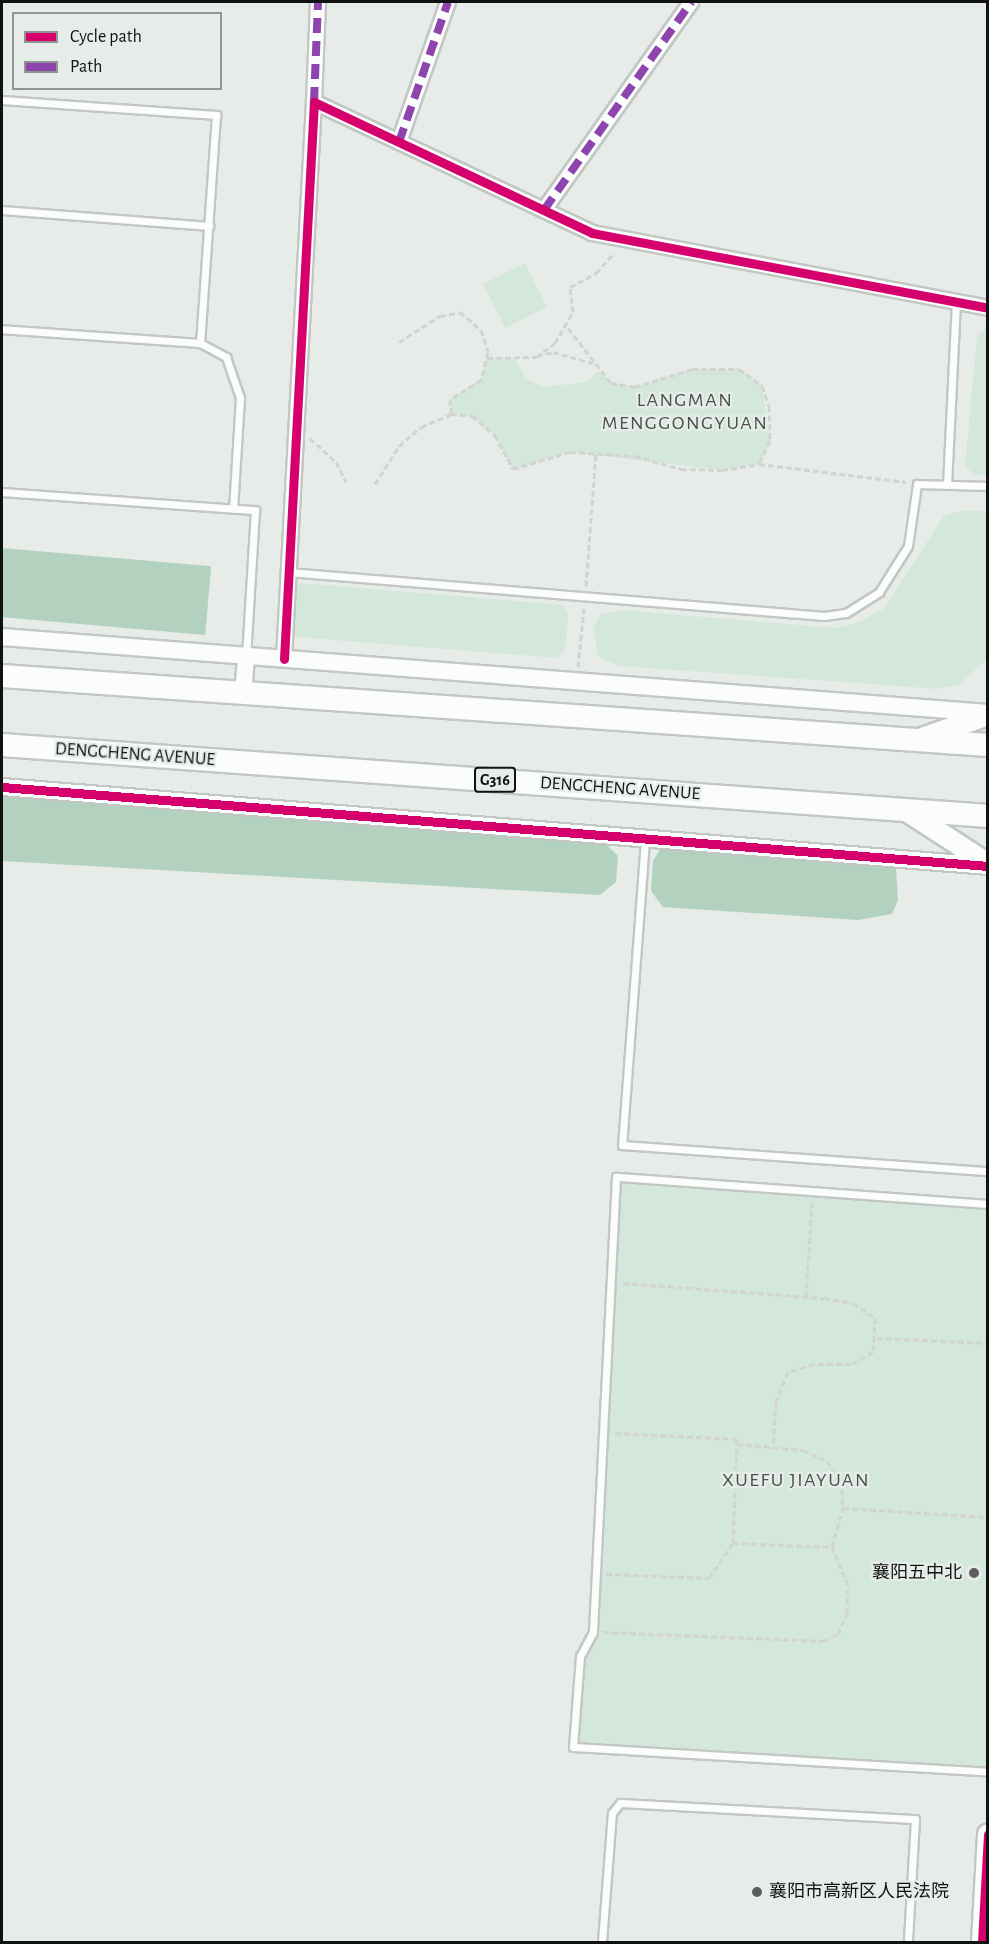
<!DOCTYPE html>
<meta charset="utf-8">
<style>
body{margin:0}
#map{position:relative;width:989px;height:1944px;overflow:hidden;background:#e7ece9;font-family:"Alegreya Sans","Noto Sans SC",sans-serif}
div>[style]{position:absolute}
[style*='--x']{left:calc(var(--x)*1px);top:calc(var(--y)*1px);width:calc(var(--w)*1px);rotate:calc(var(--a)*1deg)}
.green>*{inset:0;background:#d3e8db;transform-origin:0 0}
.forest>*{inset:0;background:#b2d2bf;transform-origin:0 0}
.path>*{height:3px;margin-top:-1.5px;transform-origin:0;background:repeating-linear-gradient(90deg,#d3d3d3 0 6px,transparent 0 9px)}
.roads{filter:drop-shadow(2px 0 #c3c7c4) drop-shadow(-2px 0 #c3c7c4) drop-shadow(0 2px #c3c7c4) drop-shadow(0 -2px #c3c7c4)}
.service>*{height:7px;margin:-3.5px;padding:0 3.5px;transform-origin:3.5px;border-radius:3.5px;background:#fbfcfc}
.minor>*{height:14px;margin:-7px;padding:0 7px;transform-origin:7px;border-radius:7px;background:#fbfcfc}
.tertiary>*{height:16px;margin:-8px;padding:0 8px;transform-origin:8px;border-radius:8px;background:#fbfcfc}
.secondary>*{height:20px;margin:-10px;padding:0 10px;transform-origin:10px;border-radius:10px;background:#fbfcfc}
.trunk>*{height:22px;margin:-11px;padding:0 11px;transform-origin:11px;border-radius:11px;background:#fbfcfc}
.quiet>*{height:8px;margin-top:-4px;transform-origin:0;background:repeating-linear-gradient(90deg,#8e44ad 0 15px,transparent 0 23px)}
.cycleway>*{height:9px;margin:-4.5px;padding:0 4.5px;transform-origin:4.5px;border-radius:4.5px;background:#d6006c}
.dots>*{width:16px;height:16px;translate:-50% -50%;box-sizing:border-box;border:3px solid #e6ede8;border-radius:50%}
span{translate:-50% -50%;white-space:nowrap;text-align:center;line-height:1.15;-webkit-text-stroke:4.5px #e6ede8;paint-order:stroke}
.shield-label span{padding:2px 4px;background:#e6ede8;border:2px solid;border-radius:4px;-webkit-text-stroke-width:0}
.shield-label{font-size:16px;color:#0f1210;font-weight:700}
.street-label{font-size:18px;color:#0f1210}
.poi-label{font-size:18px;color:#0f1210}
.right{translate:-100% -50%;text-align:right}
.left{translate:0 -50%;text-align:left}
.neighbourhood-label{font-size:20px;color:#4c514e;letter-spacing:1.5px}
.frame{position:absolute;inset:0;border:3px solid #0f1210;pointer-events:none}
.legend{position:absolute;left:12px;top:12px;width:210px;height:78px;box-sizing:border-box;background:#e6ede8;border:2px solid #909592;margin:0;padding:8px 10px;list-style:none;font-size:18px;color:#0f1210}
.legend li{display:flex;align-items:center;gap:12px;height:30px}
.legend b{width:30px;border:2px solid #909592}
</style>
<div id="map">
<div class="green">
<div style="left:525px;top:263px;width:49px;height:47px;rotate:63deg"></div>
<div style="clip-path:polygon(987px 328px,987px 475px,974px 475px,965px 466px,977px 336px)"></div>
<div style="clip-path:polygon(487px 358px,515px 359px,526px 378px,542px 387px,587px 382px,598px 370px,611px 383px,635px 387px,692px 369px,739px 369px,762px 386px,770px 441px,759px 464px,722px 470px,570px 452px,513px 469px,495px 435px,472px 417px,451px 414px,450px 399px,481px 380px)"></div>
<div style="clip-path:polygon(964px 510px,987px 511px,988px 658px,960px 684px,938px 689px,618px 666px,598px 656px,593px 628px,601px 614px,622px 610px,836px 628px,862px 621px,884px 608px,944px 516px)"></div>
<div style="clip-path:polygon(301px 583px,563px 605px,569px 615px,565px 649px,557px 658px,296px 637px,290px 630px,294px 589px)"></div>
<div style="clip-path:polygon(616px 1177px,987px 1204px,987px 1772px,573px 1747px,580px 1656px,593px 1632px)"></div>
</div>
<div class="forest">
<div style="left:2px;top:548px;width:210px;height:69px;rotate:5deg"></div>
<div style="clip-path:polygon(2px 787px,596px 834px,618px 856px,616px 882px,600px 895px,2px 861px)"></div>
<div style="clip-path:polygon(666px 840px,884px 857px,896px 869px,898px 900px,892px 914px,858px 920px,663px 907px,651px 891px,653px 861px)"></div>
</div>
<div class="path">
<div style="--x:568;--y:328;--w:70;--a:52"></div>
<div style="--x:611;--y:383;--w:24;--a:9"></div>
<div style="--x:635;--y:387;--w:60;--a:-17.5"></div>
<div style="--x:692;--y:369;--w:47;--a:0"></div>
<div style="--x:739;--y:369;--w:29;--a:36"></div>
<div style="--x:762;--y:386;--w:21;--a:71"></div>
<div style="--x:769;--y:406;--w:35;--a:88"></div>
<div style="--x:770;--y:441;--w:25;--a:116"></div>
<div style="--x:399;--y:342;--w:49;--a:-32.4"></div>
<div style="--x:440;--y:316;--w:20;--a:-11"></div>
<div style="--x:460;--y:312;--w:28;--a:41"></div>
<div style="--x:481;--y:330;--w:23;--a:72"></div>
<div style="--x:488;--y:352;--w:29;--a:104"></div>
<div style="--x:481;--y:380;--w:36;--a:148"></div>
<div style="--x:450;--y:399;--w:15;--a:86"></div>
<div style="--x:451;--y:414;--w:21;--a:5"></div>
<div style="--x:472;--y:416;--w:30;--a:40"></div>
<div style="--x:495;--y:435;--w:38;--a:62"></div>
<div style="--x:513;--y:469;--w:59;--a:-16.6"></div>
<div style="--x:570;--y:452;--w:65;--a:3.5"></div>
<div style="--x:635;--y:456;--w:48;--a:15.8"></div>
<div style="--x:681;--y:469;--w:41;--a:1.4"></div>
<div style="--x:722;--y:470;--w:37;--a:-9"></div>
<div style="--x:759;--y:464;--w:148;--a:7"></div>
<div style="--x:537;--y:356;--w:16;--a:-14"></div>
<div style="--x:553;--y:352;--w:41;--a:15.8"></div>
<div style="--x:487;--y:358;--w:49;--a:-1.2"></div>
<div style="--x:536;--y:357;--w:24;--a:-36"></div>
<div style="--x:555;--y:343;--w:36;--a:-60"></div>
<div style="--x:573;--y:312;--w:25;--a:-97"></div>
<div style="--x:570;--y:287;--w:30;--a:-28"></div>
<div style="--x:596;--y:273;--w:27;--a:-48"></div>
<div style="--x:310;--y:438;--w:35;--a:43"></div>
<div style="--x:336;--y:462;--w:22;--a:63"></div>
<div style="--x:375;--y:484;--w:45;--a:-57.7"></div>
<div style="--x:399;--y:446;--w:29;--a:-41"></div>
<div style="--x:421;--y:427;--w:33;--a:-23"></div>
<div style="--x:586;--y:586;--w:133;--a:-85.7"></div>
<div style="--x:578;--y:667;--w:59;--a:-84.2"></div>
<div style="--x:623;--y:1283;--w:202;--a:4.3"></div>
<div style="--x:824;--y:1298;--w:29;--a:10"></div>
<div style="--x:853;--y:1303;--w:27;--a:34"></div>
<div style="--x:875;--y:1318;--w:34;--a:93"></div>
<div style="--x:873;--y:1352;--w:25;--a:151"></div>
<div style="--x:851;--y:1364;--w:37;--a:180"></div>
<div style="--x:814;--y:1364;--w:27;--a:163"></div>
<div style="--x:788;--y:1372;--w:31;--a:112"></div>
<div style="--x:776;--y:1401;--w:46;--a:93.7"></div>
<div style="--x:806;--y:1297;--w:95;--a:-86.4"></div>
<div style="--x:877;--y:1338;--w:111;--a:2.6"></div>
<div style="--x:615;--y:1433;--w:122;--a:2.8"></div>
<div style="--x:737;--y:1439;--w:104;--a:92.2"></div>
<div style="--x:737;--y:1444;--w:66;--a:5.2"></div>
<div style="--x:803;--y:1450;--w:26;--a:25"></div>
<div style="--x:827;--y:1461;--w:24;--a:54"></div>
<div style="--x:841;--y:1480;--w:28;--a:86"></div>
<div style="--x:606;--y:1574;--w:103;--a:2.2"></div>
<div style="--x:709;--y:1578;--w:42;--a:-55.6"></div>
<div style="--x:733;--y:1543;--w:99;--a:2.3"></div>
<div style="--x:603;--y:1632;--w:220;--a:2.3"></div>
<div style="--x:823;--y:1641;--w:17;--a:-25"></div>
<div style="--x:838;--y:1634;--w:23;--a:-67"></div>
<div style="--x:847;--y:1613;--w:28;--a:-88"></div>
<div style="--x:848;--y:1585;--w:41;--a:-112.8"></div>
<div style="--x:832;--y:1547;--w:41;--a:-74.2"></div>
<div style="--x:843;--y:1508;--w:145;--a:3.6"></div>
</div>
<div class="roads">
<div class="service">
<div style="--x:2;--y:100;--w:215;--a:4"></div>
<div style="--x:216;--y:115;--w:229;--a:94"></div>
<div style="--x:200;--y:343;--w:198;--a:-176"></div>
<div style="--x:2;--y:210;--w:208;--a:4.4"></div>
<div style="--x:200;--y:343;--w:30;--a:28"></div>
<div style="--x:226;--y:357;--w:43;--a:71.1"></div>
<div style="--x:240;--y:398;--w:111;--a:93.6"></div>
<div style="--x:947;--y:485;--w:183;--a:-87.2"></div>
<div style="--x:2;--y:492;--w:254;--a:4.1"></div>
<div style="--x:255;--y:510;--w:146;--a:93.5"></div>
<div style="--x:288;--y:572;--w:538;--a:4.69"></div>
<div style="--x:824;--y:616;--w:22;--a:-8"></div>
<div style="--x:846;--y:613;--w:39;--a:-32"></div>
<div style="--x:879;--y:592;--w:54;--a:-57.8"></div>
<div style="--x:908;--y:546;--w:63;--a:-81.7"></div>
<div style="--x:917;--y:484;--w:71;--a:1.6"></div>
<div style="--x:645;--y:840;--w:306;--a:94.3"></div>
<div style="--x:622;--y:1145;--w:367;--a:4.1"></div>
<div style="--x:988;--y:1204;--w:373;--a:-175.8"></div>
<div style="--x:616;--y:1177;--w:456;--a:92.9"></div>
<div style="--x:593;--y:1632;--w:27;--a:118"></div>
<div style="--x:580;--y:1656;--w:91;--a:94.4"></div>
<div style="--x:573;--y:1747;--w:416;--a:3.4"></div>
<div style="--x:602;--y:1942;--w:129;--a:-85.6"></div>
<div style="--x:612;--y:1813;--w:13;--a:-51"></div>
<div style="--x:620;--y:1803;--w:295;--a:3.1"></div>
<div style="--x:915;--y:1819;--w:123;--a:93.3"></div>
</div>
<div class="minor">
<div style="--x:314;--y:102;--w:100;--a:-87.7"></div>
<div style="--x:399;--y:142;--w:148;--a:-70.7"></div>
<div style="--x:544;--y:210;--w:255;--a:-54.7"></div>
<div style="--x:284;--y:659;--w:558;--a:-86.92"></div>
<div style="--x:314;--y:102;--w:307;--a:25.2"></div>
<div style="--x:592;--y:233;--w:403;--a:10.7"></div>
</div>
<div class="tertiary">
<div style="--x:2;--y:637;--w:989;--a:4.41"></div>
<div style="--x:243;--y:693;--w:37;--a:-85"></div>
<div style="--x:2;--y:787;--w:989;--a:4.58"></div>
</div>
<div class="secondary">
<div style="--x:922;--y:738;--w:70;--a:-19.2"></div>
<div style="--x:905;--y:810;--w:99;--a:33"></div>
<div style="--x:982;--y:1942;--w:108;--a:-86.8"></div>
</div>
<div class="trunk">
<div style="--x:2;--y:676;--w:988;--a:4"></div>
<div style="--x:2;--y:745;--w:989;--a:4.12"></div>
</div>
</div>
<div class="quiet">
<div style="--x:314;--y:102;--w:100;--a:-87.7"></div>
<div style="--x:399;--y:142;--w:148;--a:-70.7"></div>
<div style="--x:544;--y:210;--w:255;--a:-54.7"></div>
</div>
<div class="cycleway">
<div style="--x:284;--y:659;--w:558;--a:-86.92"></div>
<div style="--x:314;--y:102;--w:307;--a:25.2"></div>
<div style="--x:592;--y:233;--w:403;--a:10.7"></div>
<div style="--x:2;--y:787;--w:989;--a:4.58"></div>
<div style="--x:982;--y:1942;--w:108;--a:-86.8"></div>
</div>
<div class="dots">
<div style="left:974px;top:1573px;background:#5b5e5c"></div>
<div style="left:757px;top:1892px;background:#5b5e5c"></div>
</div>
<div class="shield-label">
<span style="left:495px;top:780px">G316</span>
</div>
<div class="street-label">
<span style="left:135px;top:755px;rotate:4deg">DENGCHENG AVENUE</span>
<span style="left:620px;top:789px;rotate:4deg">DENGCHENG AVENUE</span>
</div>
<div class="poi-label">
<span class="right" style="left:962px;top:1573px">襄阳五中北</span>
<span class="left" style="left:769px;top:1892px">襄阳市高新区人民法院</span>
</div>
<div class="neighbourhood-label">
<span style="left:685px;top:412px">LANGMAN<br>MENGGONGYUAN</span>
<span style="left:796px;top:1480px">XUEFU JIAYUAN</span>
</div>
<div class="frame"></div>
<ul class="legend">
<li><b style="height:8px;background:#d6006c"></b>Cycle path</li>
<li><b style="height:8px;background:#8e44ad"></b>Path</li>
</ul>
</div>
